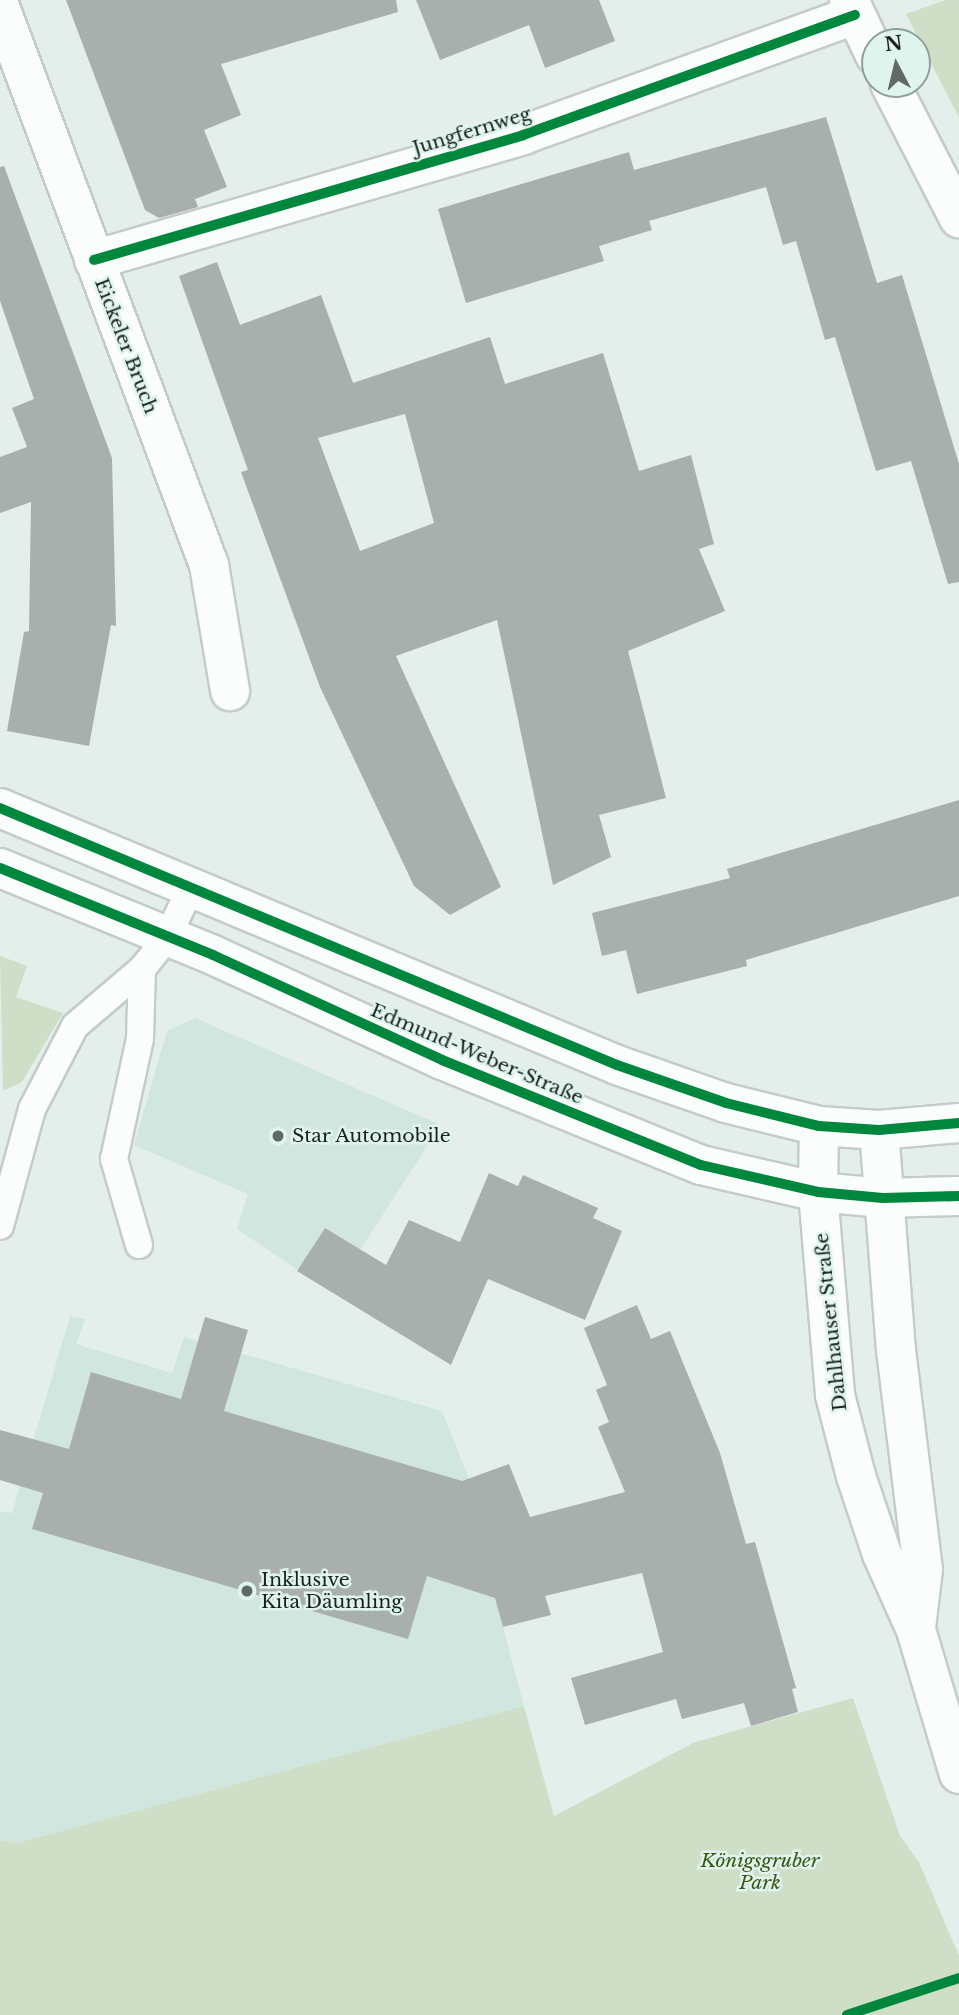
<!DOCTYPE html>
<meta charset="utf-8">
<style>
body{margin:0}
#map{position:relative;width:959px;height:2015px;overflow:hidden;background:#e4efec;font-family:"Libre Baskerville",serif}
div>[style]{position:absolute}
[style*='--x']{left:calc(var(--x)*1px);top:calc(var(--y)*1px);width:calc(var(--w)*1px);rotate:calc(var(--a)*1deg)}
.built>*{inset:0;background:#d2e6e0}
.green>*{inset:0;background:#cfdec7}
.building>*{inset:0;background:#a8afac}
.roads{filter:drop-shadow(2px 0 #c4ccca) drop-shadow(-2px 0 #c4ccca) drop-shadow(0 2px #c4ccca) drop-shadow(0 -2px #c4ccca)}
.service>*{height:26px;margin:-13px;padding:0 13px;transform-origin:13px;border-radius:13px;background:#fbfdfc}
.minor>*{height:38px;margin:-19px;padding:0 19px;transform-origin:19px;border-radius:19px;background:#fbfdfc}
.secondary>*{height:38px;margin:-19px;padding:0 19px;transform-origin:19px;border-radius:19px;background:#fbfdfc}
.cycleway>*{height:10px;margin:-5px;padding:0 5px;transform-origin:5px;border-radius:5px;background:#00873e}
.dots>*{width:19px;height:19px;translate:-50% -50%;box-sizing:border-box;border:4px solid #dff4ed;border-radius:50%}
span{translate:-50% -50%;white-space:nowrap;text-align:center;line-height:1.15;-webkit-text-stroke:5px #dff4ed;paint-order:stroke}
.street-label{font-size:19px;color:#1a211f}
.poi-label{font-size:19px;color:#1a211f}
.left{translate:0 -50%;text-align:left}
.park-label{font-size:19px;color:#3c5711;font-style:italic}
.north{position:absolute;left:861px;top:28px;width:70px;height:70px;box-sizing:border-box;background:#dff4ed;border:2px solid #90a09b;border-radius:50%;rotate:353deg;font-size:19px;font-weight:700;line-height:28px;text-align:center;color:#1a211f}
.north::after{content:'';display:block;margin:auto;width:24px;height:32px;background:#616967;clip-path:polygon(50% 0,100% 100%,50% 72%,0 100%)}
</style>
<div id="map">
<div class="built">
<div style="clip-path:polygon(195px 1018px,441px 1125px,332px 1293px,237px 1229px,248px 1194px,134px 1145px,167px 1031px)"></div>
<div style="clip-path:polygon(70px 1316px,85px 1319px,76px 1344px,172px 1373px,184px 1337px,442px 1411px,498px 1552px,484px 1556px,524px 1706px,17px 1843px,0 1840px,0 1511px,12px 1513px)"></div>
</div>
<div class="green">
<div style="clip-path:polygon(945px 0,959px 0,959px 118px,906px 14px)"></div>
<div style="clip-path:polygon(0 956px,27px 966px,16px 997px,63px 1013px,22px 1082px,3px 1091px)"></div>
<div style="clip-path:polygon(853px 1698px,900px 1836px,919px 1862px,959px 1956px,959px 2015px,0 2015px,0 1840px,17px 1843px,524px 1706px,554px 1816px,695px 1742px)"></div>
</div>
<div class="building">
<div style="clip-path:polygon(66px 0,396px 0,398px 12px,221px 64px,241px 115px,204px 130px,227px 187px,195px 199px,198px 207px,159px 218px,145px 210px)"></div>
<div style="clip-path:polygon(416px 0,599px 0,615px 41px,545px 68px,529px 25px,440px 60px)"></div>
<div style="clip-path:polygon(826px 117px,877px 283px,902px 275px,959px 464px,959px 582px,948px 584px,911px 461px,876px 471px,835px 337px,825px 340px,796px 241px,783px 245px,766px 187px,649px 221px,652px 230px,599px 246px,604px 261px,466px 303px,438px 209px,629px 152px,634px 170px)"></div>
<div style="clip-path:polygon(4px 166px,112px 458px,116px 626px,111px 625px,89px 746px,7px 731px,24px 632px,29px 631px,31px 502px,0 513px,0 457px,27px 447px,12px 408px,34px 399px,0 301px,0 167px)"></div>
<div style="clip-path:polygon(evenodd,217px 262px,240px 325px,321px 295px,353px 383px,490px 337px,505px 384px,603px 353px,639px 471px,691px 455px,714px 544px,699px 549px,725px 611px,628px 651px,666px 798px,599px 815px,611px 857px,553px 885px,497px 620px,396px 656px,501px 887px,450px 915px,414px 886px,320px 687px,241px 472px,248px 470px,179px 276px,217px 262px,405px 414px,434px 523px,360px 551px,318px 438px,405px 414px)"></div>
<div style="clip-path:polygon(959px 800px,959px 896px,746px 960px,747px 966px,637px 994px,626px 950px,602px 956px,592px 913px,730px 878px,727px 869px)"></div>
<div style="clip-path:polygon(489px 1173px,518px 1186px,523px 1175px,598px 1208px,593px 1218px,622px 1231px,585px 1320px,488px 1279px,451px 1365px,297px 1271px,325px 1228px,386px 1265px,409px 1220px,460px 1242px)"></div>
<div style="clip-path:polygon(637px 1305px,651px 1339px,670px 1331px,720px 1453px,746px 1544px,755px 1542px,796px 1688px,792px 1689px,798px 1712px,751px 1726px,744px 1703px,682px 1719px,676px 1699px,585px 1725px,571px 1678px,663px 1652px,642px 1573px,545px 1596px,551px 1615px,503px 1627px,495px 1598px,427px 1576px,408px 1639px,32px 1529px,43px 1493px,0 1480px,0 1430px,69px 1449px,91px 1372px,181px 1399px,205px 1317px,248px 1330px,224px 1411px,462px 1481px,509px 1464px,530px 1517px,625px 1492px,598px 1427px,609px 1422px,596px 1390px,607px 1385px,584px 1328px)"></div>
</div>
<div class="roads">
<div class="service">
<div style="--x:0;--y:1226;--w:121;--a:-74.7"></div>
<div style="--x:32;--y:1109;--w:93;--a:-62.6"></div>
<div style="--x:75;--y:1026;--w:88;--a:-40.4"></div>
<div style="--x:142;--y:969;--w:40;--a:-51"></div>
<div style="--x:167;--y:938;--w:59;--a:-64.7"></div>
<div style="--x:139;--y:1245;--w:90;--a:-106.2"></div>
<div style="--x:114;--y:1159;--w:123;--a:-77.8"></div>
<div style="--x:140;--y:1039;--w:70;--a:-88.4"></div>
</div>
<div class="minor">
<div style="--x:849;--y:0;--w:61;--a:64.7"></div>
<div style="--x:0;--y:7;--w:596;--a:69.47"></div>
<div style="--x:209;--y:565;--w:128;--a:80.5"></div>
<div style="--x:890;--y:84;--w:151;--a:62.8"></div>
<div style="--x:94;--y:260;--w:447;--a:-16.2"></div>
<div style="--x:523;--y:135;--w:353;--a:-19.9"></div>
<div style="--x:819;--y:1126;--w:66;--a:90.9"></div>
<div style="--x:818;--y:1192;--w:204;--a:85.2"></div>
<div style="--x:835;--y:1395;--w:84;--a:75.5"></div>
<div style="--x:856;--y:1476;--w:82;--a:71.6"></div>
<div style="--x:882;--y:1554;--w:83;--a:65.9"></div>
<div style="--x:916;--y:1630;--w:150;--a:73.4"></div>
<div style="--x:879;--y:1130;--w:221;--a:85.6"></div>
<div style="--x:896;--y:1350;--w:221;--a:83"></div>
<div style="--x:923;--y:1569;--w:59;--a:96.8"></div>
</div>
<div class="secondary">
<div style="--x:0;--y:808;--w:668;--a:22.61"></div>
<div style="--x:617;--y:1065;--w:115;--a:19.2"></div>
<div style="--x:726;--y:1103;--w:96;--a:13.9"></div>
<div style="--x:819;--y:1126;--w:60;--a:3.8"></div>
<div style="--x:879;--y:1130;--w:80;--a:-5"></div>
<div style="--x:0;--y:868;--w:230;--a:22.2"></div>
<div style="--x:213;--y:955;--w:252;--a:24.6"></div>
<div style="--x:442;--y:1060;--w:279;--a:22.1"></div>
<div style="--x:701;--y:1165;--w:120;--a:13"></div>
<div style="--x:818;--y:1192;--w:65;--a:5.3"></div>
<div style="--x:883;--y:1198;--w:76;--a:-1.5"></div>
</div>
</div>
<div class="cycleway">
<div style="--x:94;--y:260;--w:447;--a:-16.2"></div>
<div style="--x:523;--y:135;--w:353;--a:-19.9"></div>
<div style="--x:0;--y:808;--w:668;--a:22.61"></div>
<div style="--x:617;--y:1065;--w:115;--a:19.2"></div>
<div style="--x:726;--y:1103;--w:96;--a:13.9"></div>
<div style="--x:819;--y:1126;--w:60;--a:3.8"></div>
<div style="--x:879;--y:1130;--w:80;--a:-5"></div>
<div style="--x:0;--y:868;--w:230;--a:22.2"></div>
<div style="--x:213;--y:955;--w:252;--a:24.6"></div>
<div style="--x:442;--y:1060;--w:279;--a:22.1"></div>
<div style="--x:701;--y:1165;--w:120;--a:13"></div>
<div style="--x:818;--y:1192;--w:65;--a:5.3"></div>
<div style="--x:883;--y:1198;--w:76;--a:-1.5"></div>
<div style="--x:847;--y:2015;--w:118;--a:-18.3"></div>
</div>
<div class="dots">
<div style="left:278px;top:1136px;background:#616967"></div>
<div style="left:247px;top:1591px;background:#616967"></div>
</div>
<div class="street-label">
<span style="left:472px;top:131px;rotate:-17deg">Jungfernweg</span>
<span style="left:126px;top:346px;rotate:69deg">Eickeler Bruch</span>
<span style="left:477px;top:1054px;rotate:23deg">Edmund-Weber-Straße</span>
<span style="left:831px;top:1322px;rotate:-96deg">Dahlhauser Straße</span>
</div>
<div class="poi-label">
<span class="left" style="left:292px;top:1136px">Star Automobile</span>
<span class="left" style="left:261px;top:1591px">Inklusive<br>Kita Däumling</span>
</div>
<div class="park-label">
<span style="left:760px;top:1872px">Königsgruber<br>Park</span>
</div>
<div class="north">N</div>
</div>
